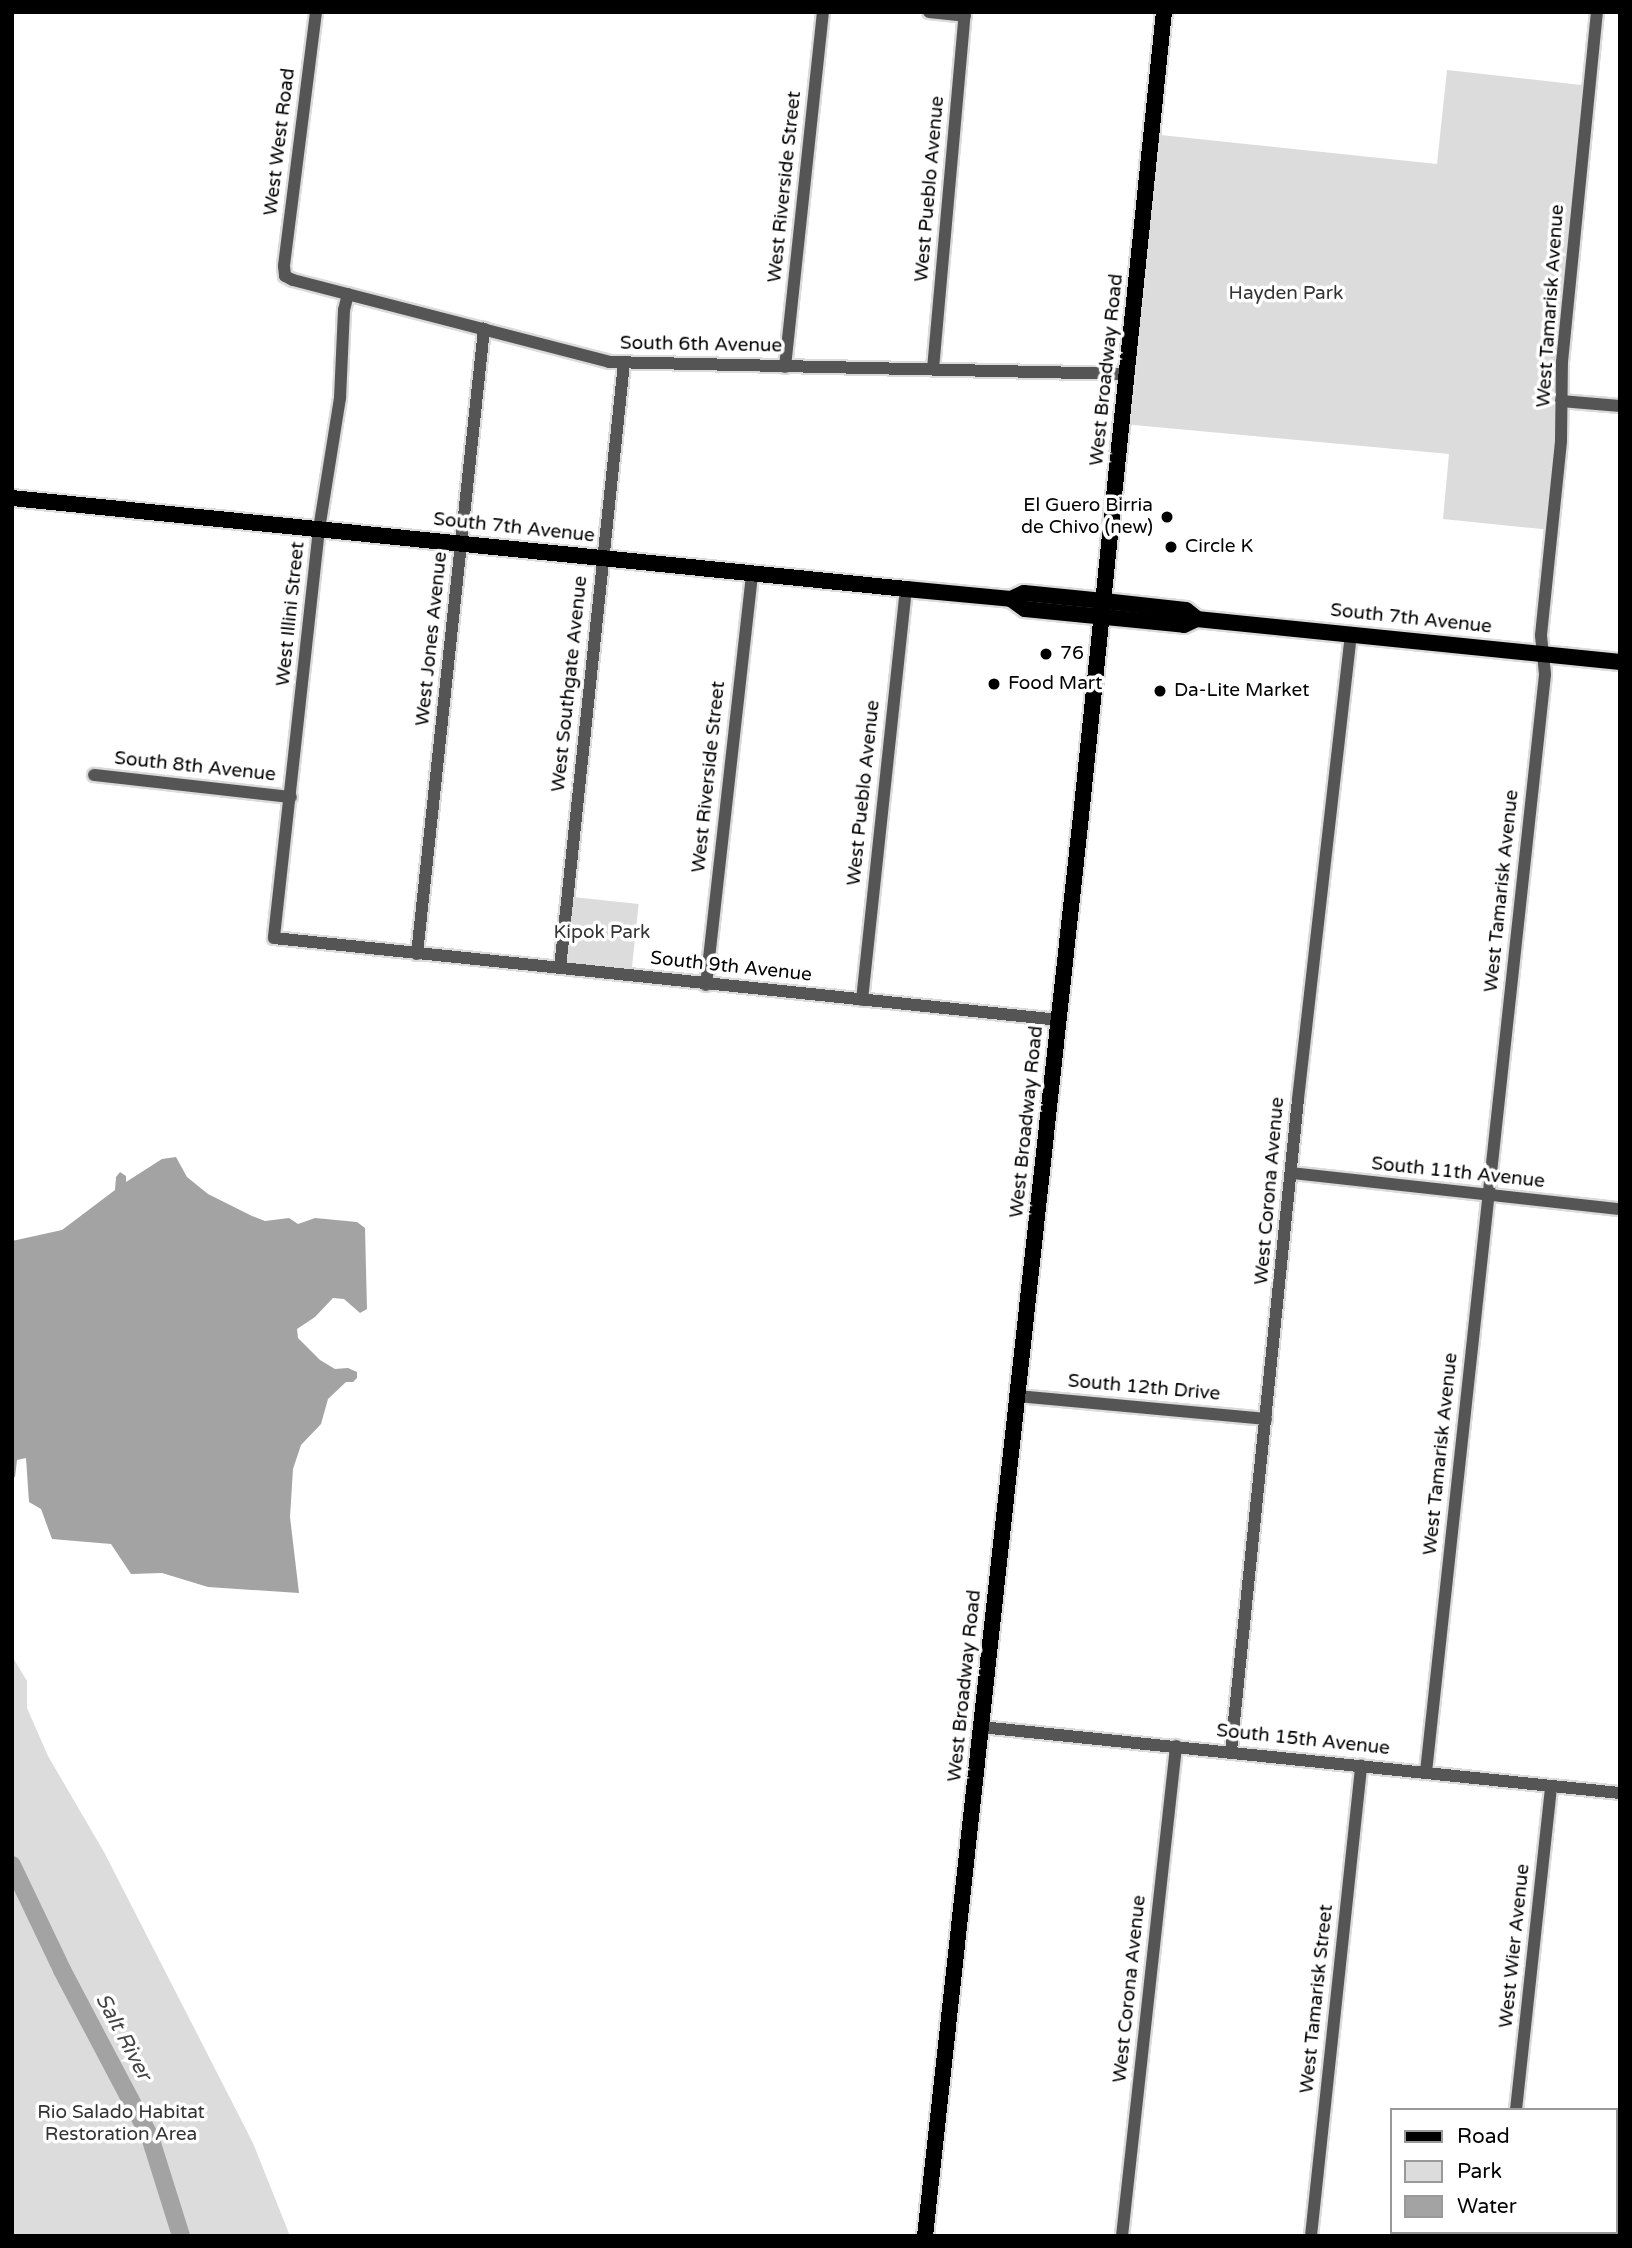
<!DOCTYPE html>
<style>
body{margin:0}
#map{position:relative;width:1632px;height:2248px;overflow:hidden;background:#fff;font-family:"Varela Round",sans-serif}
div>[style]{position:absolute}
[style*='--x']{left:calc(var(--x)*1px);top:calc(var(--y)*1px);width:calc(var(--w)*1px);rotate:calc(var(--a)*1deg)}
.green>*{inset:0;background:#dcdcdc;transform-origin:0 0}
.water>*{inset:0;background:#a3a3a3}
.river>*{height:18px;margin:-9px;padding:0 9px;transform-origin:9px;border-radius:9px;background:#a3a3a3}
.roads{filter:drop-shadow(2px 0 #dbdbdb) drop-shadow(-2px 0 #dbdbdb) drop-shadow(0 2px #dbdbdb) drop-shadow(0 -2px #dbdbdb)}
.minor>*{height:12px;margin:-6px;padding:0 6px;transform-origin:6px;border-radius:6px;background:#555}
.major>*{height:16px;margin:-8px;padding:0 8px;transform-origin:8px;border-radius:8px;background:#000}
.dots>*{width:19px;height:19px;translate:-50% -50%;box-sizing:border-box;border:4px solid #fff;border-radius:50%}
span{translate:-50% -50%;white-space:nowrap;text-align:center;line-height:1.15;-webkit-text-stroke:7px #fff;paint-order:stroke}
.street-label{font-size:19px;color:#000}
.park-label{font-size:19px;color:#333}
.poi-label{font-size:19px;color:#000}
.right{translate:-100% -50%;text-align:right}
.left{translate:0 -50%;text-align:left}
.water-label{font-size:21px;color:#444;font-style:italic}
.frame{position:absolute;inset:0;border:14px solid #000;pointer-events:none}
.legend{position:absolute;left:1390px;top:2108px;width:228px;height:126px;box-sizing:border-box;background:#fff;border:2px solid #999;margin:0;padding:9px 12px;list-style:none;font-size:21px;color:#000}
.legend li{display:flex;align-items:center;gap:14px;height:35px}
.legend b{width:35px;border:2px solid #999}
</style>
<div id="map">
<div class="green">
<div style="clip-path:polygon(1447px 70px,1590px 86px,1552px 530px,1443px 519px,1449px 454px,1123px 424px,1151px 134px,1437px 164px)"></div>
<div style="left:573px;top:897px;width:66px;height:65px;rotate:6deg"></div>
<div style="clip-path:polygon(12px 1656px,27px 1681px,27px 1708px,48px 1756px,104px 1852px,253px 2143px,290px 2236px,12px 2236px)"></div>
</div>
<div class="water">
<div style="clip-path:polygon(176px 1157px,187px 1177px,208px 1194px,252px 1216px,265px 1221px,289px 1218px,298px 1224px,315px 1218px,357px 1222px,365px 1228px,367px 1309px,360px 1313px,344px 1299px,333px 1298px,315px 1317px,297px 1329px,298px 1338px,320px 1360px,335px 1369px,348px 1368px,357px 1372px,357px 1378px,353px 1382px,346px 1382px,328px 1399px,321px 1424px,301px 1445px,293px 1469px,290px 1517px,299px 1593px,208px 1587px,162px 1573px,131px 1574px,111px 1544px,52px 1539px,41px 1509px,29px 1502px,26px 1458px,17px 1460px,15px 1477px,12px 1477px,12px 1241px,62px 1230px,115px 1190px,116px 1177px,120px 1172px,126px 1176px,126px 1182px,162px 1159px)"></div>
</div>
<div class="river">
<div style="--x:12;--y:1865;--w:116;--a:64.5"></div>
<div style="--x:62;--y:1970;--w:189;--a:62.2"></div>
<div style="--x:150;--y:2137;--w:104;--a:72.6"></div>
</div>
<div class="roads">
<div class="minor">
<div style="--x:316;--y:12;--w:256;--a:97.2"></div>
<div style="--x:284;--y:266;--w:10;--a:84"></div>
<div style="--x:285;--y:276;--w:9;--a:27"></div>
<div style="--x:293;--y:280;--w:326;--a:14.5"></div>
<div style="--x:609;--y:362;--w:518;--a:1.33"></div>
<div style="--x:929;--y:12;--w:36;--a:6"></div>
<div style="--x:348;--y:294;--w:16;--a:104"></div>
<div style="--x:344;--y:310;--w:88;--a:92.6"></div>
<div style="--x:340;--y:398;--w:133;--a:99.1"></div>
<div style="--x:319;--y:529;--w:411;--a:96.3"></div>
<div style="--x:274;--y:938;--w:789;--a:5.96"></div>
<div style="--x:785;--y:367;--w:357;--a:-83.9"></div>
<div style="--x:933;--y:369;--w:358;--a:-84.9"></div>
<div style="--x:1561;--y:401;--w:59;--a:4.8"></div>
<div style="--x:94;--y:775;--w:198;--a:6.4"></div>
<div style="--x:417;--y:954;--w:629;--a:-83.88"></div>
<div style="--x:560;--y:968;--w:608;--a:-83.96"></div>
<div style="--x:706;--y:985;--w:413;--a:-83.6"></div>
<div style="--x:862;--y:1000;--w:413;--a:-83.9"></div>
<div style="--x:1292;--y:1173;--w:330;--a:6.3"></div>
<div style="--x:1018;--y:1396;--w:249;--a:5.3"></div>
<div style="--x:981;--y:1727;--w:642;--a:5.9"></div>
<div style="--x:1231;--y:1751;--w:655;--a:-84.13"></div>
<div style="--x:1298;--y:1099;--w:468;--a:-83.5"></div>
<div style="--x:1426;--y:1772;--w:1104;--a:-83.81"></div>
<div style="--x:1545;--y:674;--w:39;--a:-96"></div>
<div style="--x:1541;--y:635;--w:196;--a:-84.1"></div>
<div style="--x:1561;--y:440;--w:78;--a:-89.3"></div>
<div style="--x:1562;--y:362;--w:352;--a:-84.3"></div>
<div style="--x:1516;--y:2110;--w:325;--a:-83.8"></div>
<div style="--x:1122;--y:2236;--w:493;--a:-83.7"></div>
<div style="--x:1311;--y:2236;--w:473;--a:-83.9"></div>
<div style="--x:1503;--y:2236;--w:4;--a:-90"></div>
</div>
<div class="major">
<div style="--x:12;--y:498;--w:899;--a:5.81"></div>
<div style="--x:906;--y:589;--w:105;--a:5.4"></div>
<div style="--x:1011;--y:599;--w:14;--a:-25"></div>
<div style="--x:1024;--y:593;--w:80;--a:5.7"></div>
<div style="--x:1104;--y:601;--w:82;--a:6.3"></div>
<div style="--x:1186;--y:610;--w:14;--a:39"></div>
<div style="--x:1011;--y:599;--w:17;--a:36"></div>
<div style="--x:1025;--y:609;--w:160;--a:5.7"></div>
<div style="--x:1184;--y:625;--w:14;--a:-25"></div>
<div style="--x:1197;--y:619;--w:425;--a:5.8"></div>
<div style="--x:925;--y:2236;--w:1429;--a:-83.73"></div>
<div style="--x:1081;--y:816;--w:808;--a:-84.11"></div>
</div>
</div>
<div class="dots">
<div style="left:1167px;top:517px;background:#000"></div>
<div style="left:1171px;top:547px;background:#000"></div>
<div style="left:1046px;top:654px;background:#000"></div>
<div style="left:994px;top:684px;background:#000"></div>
<div style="left:1160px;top:691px;background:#000"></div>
</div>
<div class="street-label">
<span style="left:280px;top:142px;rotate:-83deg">West West Road</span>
<span style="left:785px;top:187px;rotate:-84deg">West Riverside Street</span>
<span style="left:930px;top:189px;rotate:-85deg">West Pueblo Avenue</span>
<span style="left:1551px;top:306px;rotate:-86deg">West Tamarisk Avenue</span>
<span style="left:701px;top:345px;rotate:1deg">South 6th Avenue</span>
<span style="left:1107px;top:370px;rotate:-84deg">West Broadway Road</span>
<span style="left:514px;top:528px;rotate:6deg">South 7th Avenue</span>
<span style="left:291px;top:614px;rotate:-84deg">West Illini Street</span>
<span style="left:1411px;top:619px;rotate:6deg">South 7th Avenue</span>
<span style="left:432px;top:639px;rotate:-84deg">West Jones Avenue</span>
<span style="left:570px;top:684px;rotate:-84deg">West Southgate Avenue</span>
<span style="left:195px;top:767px;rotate:6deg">South 8th Avenue</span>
<span style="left:709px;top:777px;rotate:-84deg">West Riverside Street</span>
<span style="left:864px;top:793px;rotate:-84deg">West Pueblo Avenue</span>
<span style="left:1502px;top:891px;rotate:-84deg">West Tamarisk Avenue</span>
<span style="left:731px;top:967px;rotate:6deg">South 9th Avenue</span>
<span style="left:1027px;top:1122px;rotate:-84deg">West Broadway Road</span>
<span style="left:1458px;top:1173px;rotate:6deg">South 11th Avenue</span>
<span style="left:1270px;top:1191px;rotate:-85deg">West Corona Avenue</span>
<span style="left:1144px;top:1388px;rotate:5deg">South 12th Drive</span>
<span style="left:1441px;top:1454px;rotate:-84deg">West Tamarisk Avenue</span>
<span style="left:965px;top:1686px;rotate:-84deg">West Broadway Road</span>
<span style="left:1303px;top:1740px;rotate:6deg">South 15th Avenue</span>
<span style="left:1515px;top:1946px;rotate:-84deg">West Wier Avenue</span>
<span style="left:1130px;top:1989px;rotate:-84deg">West Corona Avenue</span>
<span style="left:1317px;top:1999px;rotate:-84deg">West Tamarisk Street</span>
</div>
<div class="park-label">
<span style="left:1286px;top:294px">Hayden Park</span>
<span style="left:602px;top:933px">Kipok Park</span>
<span style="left:121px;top:2124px">Rio Salado Habitat<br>Restoration Area</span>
</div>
<div class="poi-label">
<span class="right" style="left:1153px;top:517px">El Guero Birria<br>de Chivo (new)</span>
<span class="left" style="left:1185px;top:547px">Circle K</span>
<span class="left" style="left:1060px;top:654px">76</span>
<span class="left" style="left:1008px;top:684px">Food Mart</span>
<span class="left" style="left:1174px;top:691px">Da-Lite Market</span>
</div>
<div class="water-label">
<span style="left:123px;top:2037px;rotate:62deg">Salt River</span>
</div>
<div class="frame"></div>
<ul class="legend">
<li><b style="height:9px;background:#000"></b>Road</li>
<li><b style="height:19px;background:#dcdcdc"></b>Park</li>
<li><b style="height:19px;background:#a3a3a3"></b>Water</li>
</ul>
</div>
